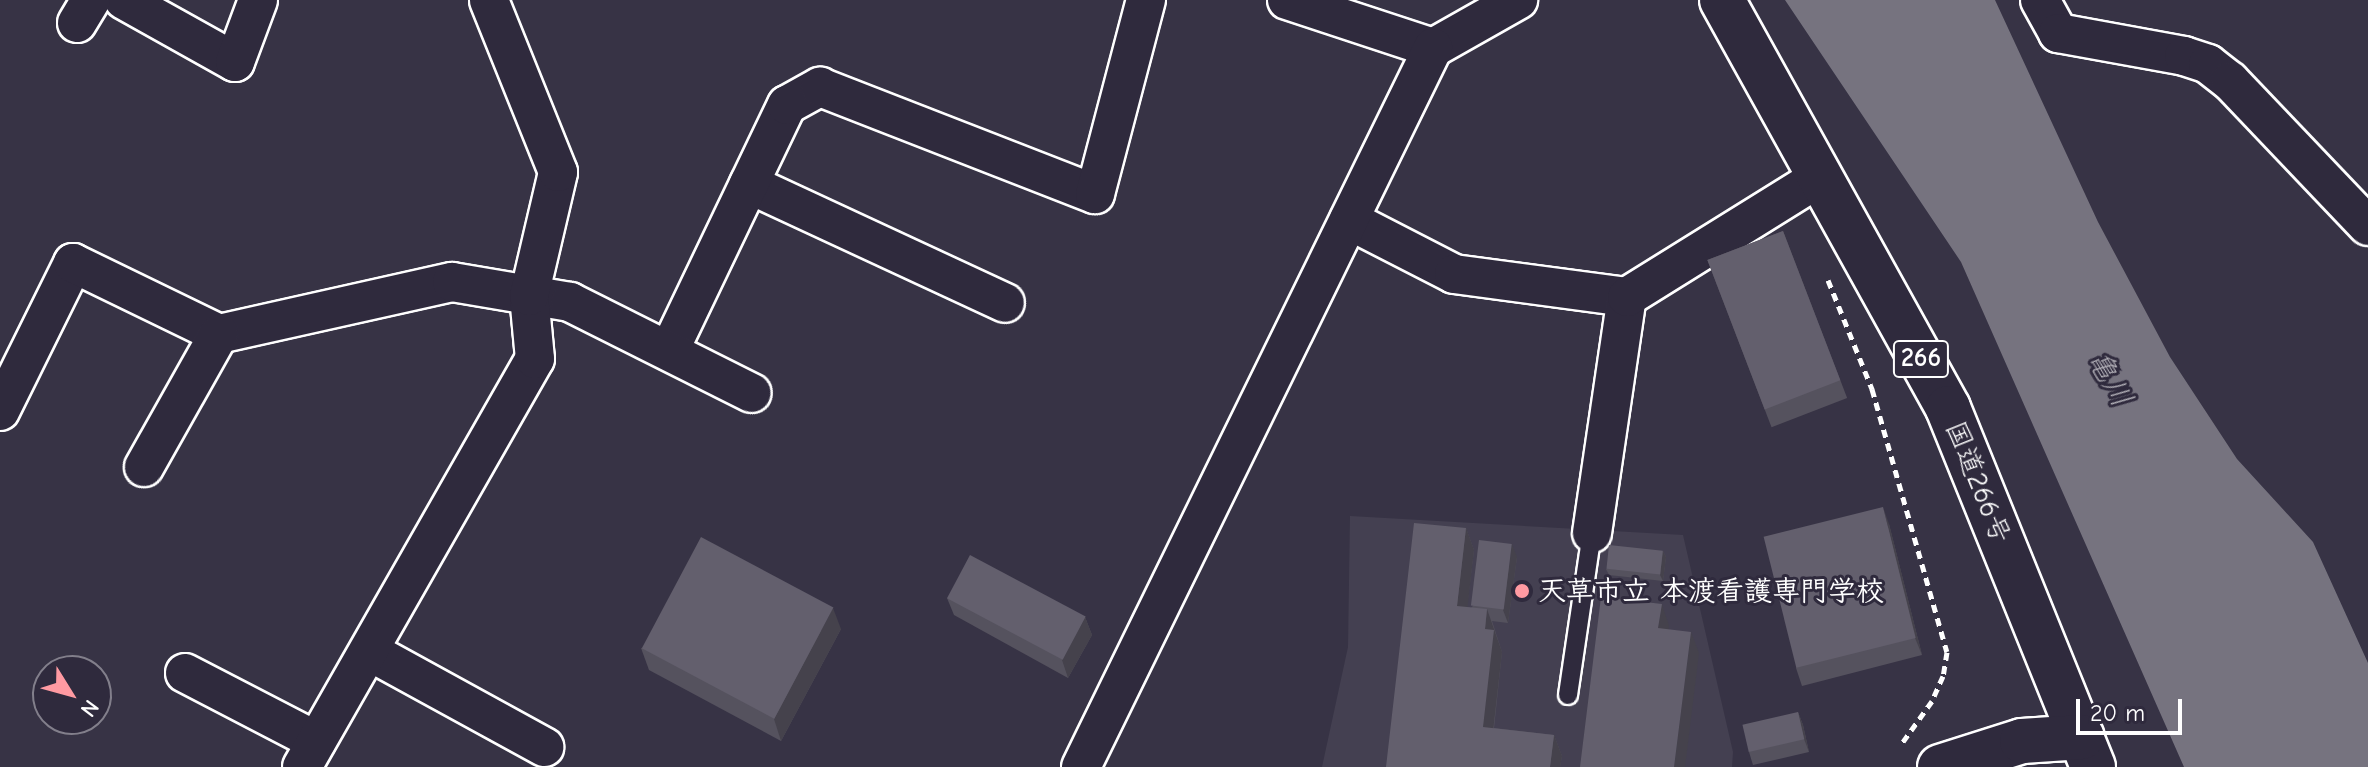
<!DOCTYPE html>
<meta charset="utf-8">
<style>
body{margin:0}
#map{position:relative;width:2368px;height:767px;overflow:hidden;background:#373345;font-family:"Comic Neue","Klee One",sans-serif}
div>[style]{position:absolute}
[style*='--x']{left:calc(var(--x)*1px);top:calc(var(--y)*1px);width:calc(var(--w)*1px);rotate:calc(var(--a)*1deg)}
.built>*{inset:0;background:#444051}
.water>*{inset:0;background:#76737f}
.path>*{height:5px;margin-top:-2.5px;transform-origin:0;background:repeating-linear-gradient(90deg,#fff 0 8px,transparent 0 14px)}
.roads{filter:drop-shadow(2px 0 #fff) drop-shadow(-2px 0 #fff) drop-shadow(0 2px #fff) drop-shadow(0 -2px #fff)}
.service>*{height:18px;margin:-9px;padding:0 9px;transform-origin:9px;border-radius:9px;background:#2f2a3d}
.minor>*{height:38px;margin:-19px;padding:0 19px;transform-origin:19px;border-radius:19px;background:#2f2a3d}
.trunk>*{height:44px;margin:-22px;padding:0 22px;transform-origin:22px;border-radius:22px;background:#2f2a3d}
.wall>*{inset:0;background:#55525e;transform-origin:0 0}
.shaded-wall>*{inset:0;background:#45424c}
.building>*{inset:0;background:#635f6d;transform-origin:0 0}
.dots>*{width:22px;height:22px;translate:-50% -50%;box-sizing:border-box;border:4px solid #2f2a3d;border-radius:50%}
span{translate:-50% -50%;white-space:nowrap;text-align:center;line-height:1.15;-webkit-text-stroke:6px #2f2a3d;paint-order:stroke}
.shield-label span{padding:2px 6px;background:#2f2a3d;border:2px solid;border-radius:6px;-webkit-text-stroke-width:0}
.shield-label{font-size:26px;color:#fff;font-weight:700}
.street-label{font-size:28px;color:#fff}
.poi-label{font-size:28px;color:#fff;font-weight:700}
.left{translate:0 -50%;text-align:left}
.water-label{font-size:30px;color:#b4b2b9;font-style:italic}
.north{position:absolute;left:32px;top:655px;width:80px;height:80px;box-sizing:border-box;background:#2f2a3d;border:2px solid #827f8b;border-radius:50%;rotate:127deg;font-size:22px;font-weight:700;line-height:32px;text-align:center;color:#fff}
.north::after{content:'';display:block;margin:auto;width:28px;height:36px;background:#ff9aa2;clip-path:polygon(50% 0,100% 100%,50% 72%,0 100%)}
.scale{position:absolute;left:2076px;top:699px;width:106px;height:36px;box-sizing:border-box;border:4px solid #fff;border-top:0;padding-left:10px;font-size:24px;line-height:28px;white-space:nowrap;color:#fff;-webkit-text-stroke:6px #2f2a3d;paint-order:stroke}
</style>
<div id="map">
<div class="built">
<div style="clip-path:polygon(1350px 516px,1683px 535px,1733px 752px,1732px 767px,1322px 767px,1348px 647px)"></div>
</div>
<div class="water">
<div style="clip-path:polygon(1785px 0,1995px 0,2098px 222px,2170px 357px,2237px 459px,2313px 542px,2368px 663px,2368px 767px,2184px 767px,1961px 262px)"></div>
</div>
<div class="path">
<div style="--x:1828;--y:280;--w:118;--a:68"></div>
<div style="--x:1872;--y:389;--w:273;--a:74.1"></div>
<div style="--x:1947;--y:652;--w:24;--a:99"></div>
<div style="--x:1943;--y:676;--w:27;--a:114"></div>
<div style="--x:1932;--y:701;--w:52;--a:125.5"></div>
</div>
<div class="roads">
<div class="service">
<div style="--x:1568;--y:695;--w:164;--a:-81.6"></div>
</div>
<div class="minor">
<div style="--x:124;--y:0;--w:127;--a:29.2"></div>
<div style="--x:235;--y:62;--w:66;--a:-69.6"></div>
<div style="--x:1287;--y:0;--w:154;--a:18.2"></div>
<div style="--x:1433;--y:48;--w:98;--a:-29.5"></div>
<div style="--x:2040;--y:0;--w:38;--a:61"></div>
<div style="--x:2058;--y:33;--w:128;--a:10.3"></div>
<div style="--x:2184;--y:56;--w:25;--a:18"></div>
<div style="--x:2208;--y:64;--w:28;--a:38"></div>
<div style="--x:2230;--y:81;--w:200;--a:46.4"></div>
<div style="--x:77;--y:23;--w:27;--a:-59"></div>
<div style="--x:749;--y:184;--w:282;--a:24.9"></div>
<div style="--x:1349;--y:220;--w:118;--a:27.2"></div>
<div style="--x:1454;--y:274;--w:175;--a:7.6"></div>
<div style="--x:669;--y:351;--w:273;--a:-64.4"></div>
<div style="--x:787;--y:105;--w:38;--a:-29"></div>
<div style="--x:820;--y:87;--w:295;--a:21.3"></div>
<div style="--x:1095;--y:194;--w:201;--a:-75.3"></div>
<div style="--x:0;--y:411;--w:165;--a:-63.7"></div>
<div style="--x:73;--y:263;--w:162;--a:25.9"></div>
<div style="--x:219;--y:334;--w:239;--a:-12.6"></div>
<div style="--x:452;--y:282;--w:120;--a:9.6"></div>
<div style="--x:570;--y:302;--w:203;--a:26.6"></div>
<div style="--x:144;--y:467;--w:153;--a:-60.6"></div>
<div style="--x:1592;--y:533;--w:239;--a:-81.6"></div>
<div style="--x:1627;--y:297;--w:227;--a:-31.9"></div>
<div style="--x:369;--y:651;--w:200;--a:28.7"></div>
<div style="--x:185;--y:673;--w:148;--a:27.4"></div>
<div style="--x:302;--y:767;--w:470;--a:-60.3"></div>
<div style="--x:535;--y:359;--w:63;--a:-95.4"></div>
<div style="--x:529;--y:296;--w:127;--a:-76.8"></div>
<div style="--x:558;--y:172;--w:185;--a:-111.9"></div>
<div style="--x:1081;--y:767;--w:801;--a:-63.92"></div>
</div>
<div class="trunk">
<div style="--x:1722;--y:0;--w:466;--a:61"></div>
<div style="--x:1948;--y:408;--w:387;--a:68"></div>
<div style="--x:1940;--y:767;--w:86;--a:-17.6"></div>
<div style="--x:2022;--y:741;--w:60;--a:-3.8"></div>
</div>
</div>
<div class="wall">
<div style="left:1783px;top:231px;width:179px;height:81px;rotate:69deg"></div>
<div style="clip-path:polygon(1889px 524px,1922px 655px,1802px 686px,1796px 668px)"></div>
<div style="clip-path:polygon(1466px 528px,1474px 550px,1467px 607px,1471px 608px,1517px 557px,1508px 623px,1492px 621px,1502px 652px,1494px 728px,1554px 735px,1562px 756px,1560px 767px,1386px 767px)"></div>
<div style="clip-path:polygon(1663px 551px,1666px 557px,1663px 581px,1609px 575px,1606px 569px)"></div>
<div style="clip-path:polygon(947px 598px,1085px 617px,1092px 635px,1068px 678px,954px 615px)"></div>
<div style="clip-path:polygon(841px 629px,781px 741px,649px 670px,641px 648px)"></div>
<div style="clip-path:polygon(1798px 712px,1803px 725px,1809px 752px,1753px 765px,1749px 752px)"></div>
</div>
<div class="shaded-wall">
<div style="clip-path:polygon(1883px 507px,1889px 524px,1922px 655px,1915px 638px)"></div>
<div style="clip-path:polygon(1466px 528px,1474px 550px,1465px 628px,1457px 606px)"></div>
<div style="clip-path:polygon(1512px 544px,1517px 557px,1508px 623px,1503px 610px)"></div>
<div style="clip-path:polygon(1663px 551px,1666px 557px,1663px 581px,1660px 575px)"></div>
<div style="clip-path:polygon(1662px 604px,1669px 626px,1666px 650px,1658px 628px)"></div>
<div style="clip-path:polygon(833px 608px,841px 629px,781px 741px,774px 719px)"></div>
<div style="clip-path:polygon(1487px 609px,1502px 652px,1491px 749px,1483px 727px,1485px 629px)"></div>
<div style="clip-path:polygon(1085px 617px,1092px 635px,1068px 678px,1062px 660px)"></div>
<div style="clip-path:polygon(1691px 632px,1699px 653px,1685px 767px,1674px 767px)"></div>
<div style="clip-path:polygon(1798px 712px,1803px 725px,1809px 752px,1804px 739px)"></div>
<div style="clip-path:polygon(1554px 735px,1562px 756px,1560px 767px,1550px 767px)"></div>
</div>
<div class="building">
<div style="left:1783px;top:231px;width:160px;height:81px;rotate:69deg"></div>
<div style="left:1883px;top:507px;width:135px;height:123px;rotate:76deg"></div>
<div style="clip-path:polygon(1414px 523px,1466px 528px,1457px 606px,1487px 609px,1485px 629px,1494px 630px,1483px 727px,1554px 735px,1550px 767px,1386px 767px)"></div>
<div style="left:701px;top:537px;width:150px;height:126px;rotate:28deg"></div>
<div style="left:1479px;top:540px;width:33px;height:66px;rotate:7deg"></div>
<div style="left:1609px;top:545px;width:54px;height:24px;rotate:6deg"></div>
<div style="left:970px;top:555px;width:131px;height:49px;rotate:28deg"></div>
<div style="clip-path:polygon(1601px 597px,1662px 604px,1658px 628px,1691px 632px,1674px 767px,1580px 767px)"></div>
<div style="left:1798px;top:712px;width:28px;height:57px;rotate:77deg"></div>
</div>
<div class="dots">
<div style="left:1522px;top:591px;background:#ff9aa2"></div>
</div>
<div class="shield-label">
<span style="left:1921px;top:359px">266</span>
</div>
<div class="street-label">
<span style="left:1978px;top:482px;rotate:68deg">国道266号</span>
</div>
<div class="poi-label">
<span class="left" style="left:1538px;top:591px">天草市立 本渡看護専門学校</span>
</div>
<div class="water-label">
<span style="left:2109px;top:379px;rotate:60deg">亀川</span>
</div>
<div class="north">N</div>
<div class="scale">20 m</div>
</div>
